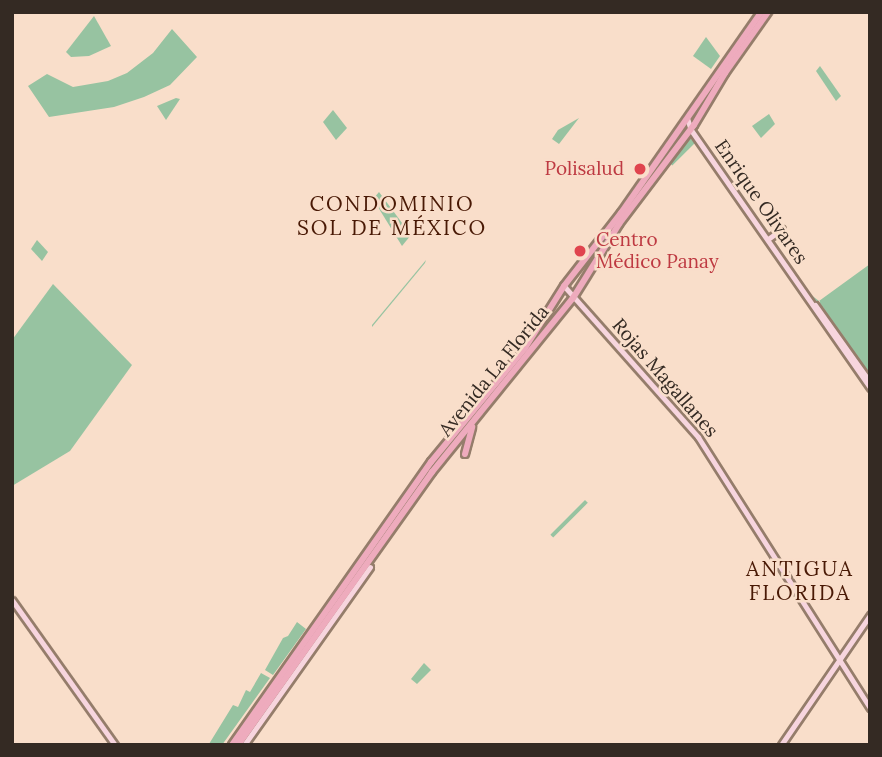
<!DOCTYPE html>
<meta charset="utf-8">
<style>
body{margin:0}
#map{position:relative;width:882px;height:757px;overflow:hidden;background:#f9deca;font-family:Lora,serif}
div>[style]{position:absolute}
[style*='--x']{left:calc(var(--x)*1px);top:calc(var(--y)*1px);width:calc(var(--w)*1px);rotate:calc(var(--a)*1deg)}
.green>*{inset:0;background:#97c3a1;transform-origin:0 0}
.roads{filter:drop-shadow(2px 0 #957d6b) drop-shadow(-2px 0 #957d6b) drop-shadow(0 2px #957d6b) drop-shadow(0 -2px #957d6b)}
.secondary>*{height:5px;margin:-2.5px;padding:0 2.5px;transform-origin:2.5px;border-radius:2.5px;background:#f7d5de}
.primary>*{height:6px;margin:-3px;padding:0 3px;transform-origin:3px;border-radius:3px;background:#eeabbd}
.dots>*{width:19px;height:19px;translate:-50% -50%;box-sizing:border-box;border:4px solid #f9deca;border-radius:50%}
span{translate:-50% -50%;white-space:nowrap;text-align:center;line-height:1.15;-webkit-text-stroke:5px #f9deca;paint-order:stroke}
.health-label{font-size:19px;color:#be3a42}
.right{translate:-100% -50%;text-align:right}
.left{translate:0 -50%;text-align:left}
.street-label{font-size:19px;color:#342a23}
.neighbourhood-label{font-size:21px;color:#491905;letter-spacing:2px}
.frame{position:absolute;inset:0;border:14px solid #342a23;pointer-events:none}
</style>
<div id="map">
<div class="green">
<div style="clip-path:polygon(94px 16px,111px 46px,89px 56px,71px 57px,66px 52px)"></div>
<div style="clip-path:polygon(172px 29px,197px 57px,170px 85px,144px 97px,114px 107px,49px 117px,28px 86px,47px 74px,73px 87px,108px 81px,127px 73px,153px 53px)"></div>
<div style="clip-path:polygon(706px 37px,720px 56px,711px 69px,693px 56px)"></div>
<div style="clip-path:polygon(820px 66px,841px 96px,836px 101px,816px 71px)"></div>
<div style="clip-path:polygon(176px 98px,180px 99px,166px 120px,157px 106px)"></div>
<div style="clip-path:polygon(333px 110px,347px 128px,336px 140px,323px 122px)"></div>
<div style="clip-path:polygon(769px 114px,775px 124px,761px 138px,752px 126px)"></div>
<div style="clip-path:polygon(579px 118px,559px 144px,552px 139px,558px 130px)"></div>
<div style="clip-path:polygon(685px 125px,686px 130px,588px 270px,583px 266px)"></div>
<div style="left:690px;top:138px;width:7px;height:32px;rotate:45deg"></div>
<div style="clip-path:polygon(379px 192px,411px 235px,402px 246px,373px 199px)"></div>
<div style="clip-path:polygon(37px 240px,48px 252px,42px 261px,31px 249px)"></div>
<div style="clip-path:polygon(426px 260px,425px 263px,372px 327px,372px 325px)"></div>
<div style="clip-path:polygon(870px 264px,870px 375px,823px 310px,824px 308px,820px 307px,820px 301px,816px 302px,810px 294px,819px 301px)"></div>
<div style="clip-path:polygon(53px 284px,132px 365px,70px 451px,12px 486px,12px 340px)"></div>
<div style="left:585px;top:500px;width:4px;height:49px;rotate:45deg"></div>
<div style="clip-path:polygon(297px 622px,306px 629px,273px 675px,265px 670px,283px 638px,288px 636px)"></div>
<div style="clip-path:polygon(424px 663px,431px 670px,417px 684px,411px 679px)"></div>
<div style="clip-path:polygon(261px 673px,270px 678px,222px 745px,203px 745px,209px 744px,233px 705px,238px 707px,246px 690px,250px 692px)"></div>
</div>
<div class="roads">
<div class="secondary">
<div style="--x:687;--y:118;--w:13;--a:72"></div>
<div style="--x:691;--y:130;--w:314;--a:55.2"></div>
<div style="--x:768;--y:239;--w:17;--a:-36"></div>
<div style="--x:564;--y:286;--w:202;--a:48.4"></div>
<div style="--x:698;--y:437;--w:321;--a:57.6"></div>
<div style="--x:815;--y:305;--w:95;--a:54.5"></div>
<div style="--x:12;--y:600;--w:178;--a:54.6"></div>
<div style="--x:244;--y:745;--w:218;--a:-54.7"></div>
<div style="--x:781;--y:745;--w:158;--a:-55.6"></div>
</div>
<div class="primary">
<div style="--x:465;--y:454;--w:28;--a:-75"></div>
<div style="--x:232;--y:745;--w:346;--a:-54.9"></div>
<div style="--x:431;--y:462;--w:148;--a:-50.5"></div>
<div style="--x:525;--y:348;--w:73;--a:-57.8"></div>
<div style="--x:564;--y:286;--w:93;--a:-52"></div>
<div style="--x:621;--y:213;--w:245;--a:-55.1"></div>
<div style="--x:238;--y:745;--w:335;--a:-54.6"></div>
<div style="--x:432;--y:472;--w:224;--a:-51"></div>
<div style="--x:573;--y:298;--w:87;--a:-58.1"></div>
<div style="--x:619;--y:224;--w:124;--a:-52.9"></div>
<div style="--x:694;--y:125;--w:61;--a:-59.2"></div>
<div style="--x:725;--y:73;--w:75;--a:-54.8"></div>
</div>
</div>
<div class="dots">
<div style="left:640px;top:169px;background:#e0444e"></div>
<div style="left:580px;top:251px;background:#e0444e"></div>
</div>
<div class="health-label">
<span class="right" style="left:624px;top:169px">Polisalud</span>
<span class="left" style="left:596px;top:251px">Centro<br>Médico Panay</span>
</div>
<div class="street-label">
<span style="left:761px;top:202px;rotate:55deg">Enrique Olivares</span>
<span style="left:494px;top:371px;rotate:-51deg">Avenida La Florida</span>
<span style="left:665px;top:378px;rotate:49deg">Rojas Magallanes</span>
</div>
<div class="neighbourhood-label">
<span style="left:392px;top:216px">CONDOMINIO<br>SOL DE MÉXICO</span>
<span style="left:800px;top:581px">ANTIGUA<br>FLORIDA</span>
</div>
<div class="frame"></div>
</div>
